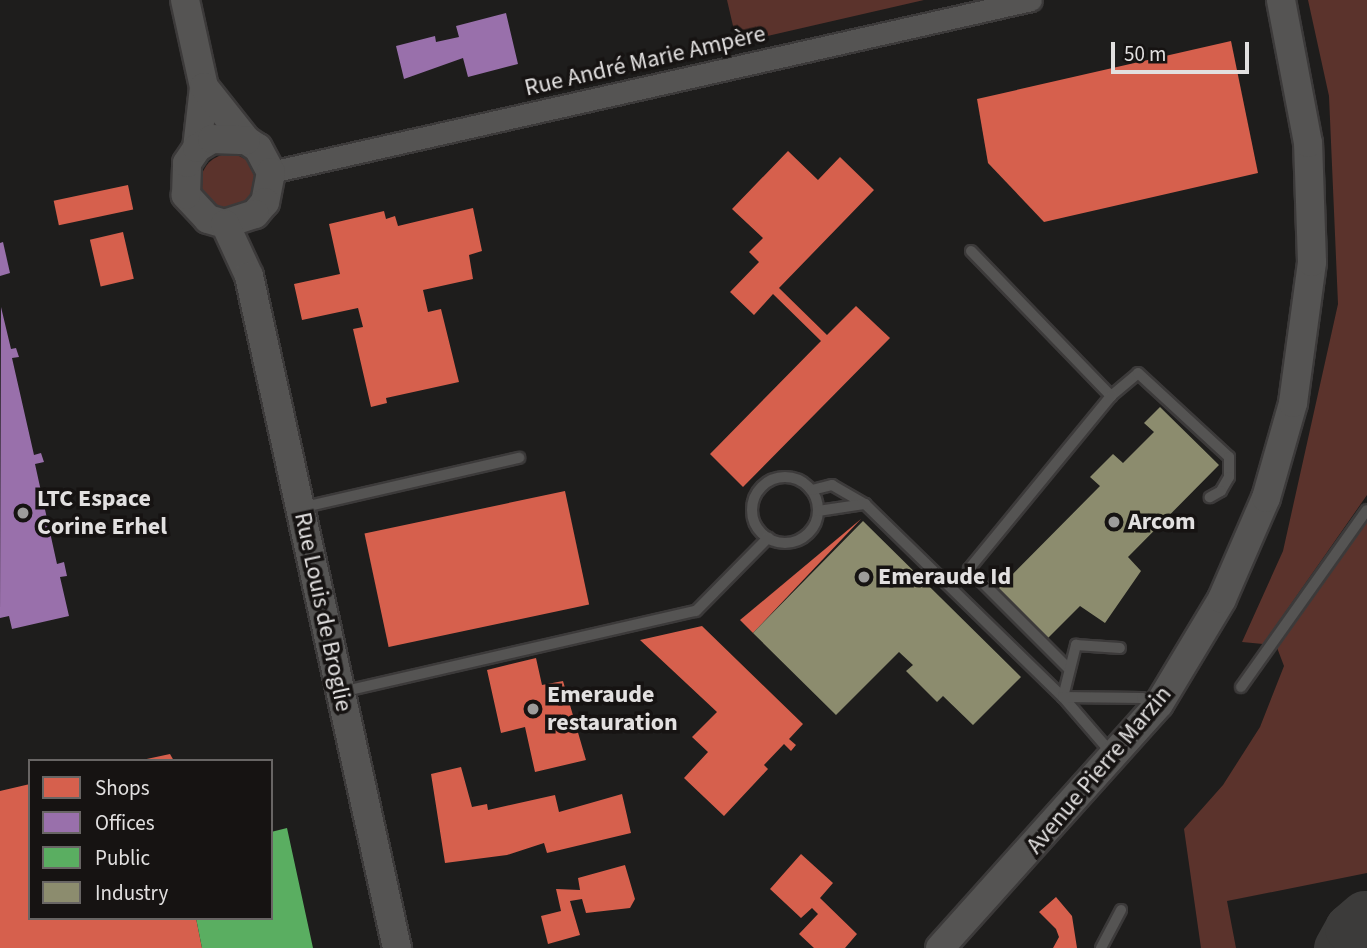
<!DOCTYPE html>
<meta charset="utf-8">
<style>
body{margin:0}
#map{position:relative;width:1367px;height:948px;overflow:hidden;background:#1e1d1c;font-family:"Source Sans 3",sans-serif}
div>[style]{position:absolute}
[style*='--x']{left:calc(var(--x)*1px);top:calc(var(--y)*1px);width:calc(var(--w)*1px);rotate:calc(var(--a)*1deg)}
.green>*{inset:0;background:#5b332c}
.round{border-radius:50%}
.shops>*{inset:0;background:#d6604d;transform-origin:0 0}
.offices>*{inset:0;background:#9970ab}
.public>*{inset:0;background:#5aae61}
.industry>*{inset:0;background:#8c8c6e}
.taxiway>*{height:49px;margin:-24.5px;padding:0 24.5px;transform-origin:24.5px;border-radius:24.5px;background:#3c3b3a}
.roads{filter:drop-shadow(2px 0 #3c3a3a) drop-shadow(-2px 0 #3c3a3a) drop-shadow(0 2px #3c3a3a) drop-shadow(0 -2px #3c3a3a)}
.lane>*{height:10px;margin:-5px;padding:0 5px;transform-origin:5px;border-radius:5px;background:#555453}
.lane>.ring{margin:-5px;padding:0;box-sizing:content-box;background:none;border:10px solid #555453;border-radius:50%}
.street>*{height:21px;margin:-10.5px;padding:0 10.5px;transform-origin:10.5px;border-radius:10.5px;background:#555453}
.secondary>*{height:28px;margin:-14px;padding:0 14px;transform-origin:14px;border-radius:14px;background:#555453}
.dots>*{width:19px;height:19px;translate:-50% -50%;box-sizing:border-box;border:4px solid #161312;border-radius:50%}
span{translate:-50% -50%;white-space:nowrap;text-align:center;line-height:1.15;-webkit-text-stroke:7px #161312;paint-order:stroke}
.street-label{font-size:24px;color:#e2e0e0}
.poi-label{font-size:24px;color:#e2e0e0;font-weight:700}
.left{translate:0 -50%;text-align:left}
.legend{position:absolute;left:28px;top:759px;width:245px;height:161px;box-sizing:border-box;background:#161312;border:2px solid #686564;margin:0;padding:9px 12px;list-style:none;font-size:21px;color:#e2e0e0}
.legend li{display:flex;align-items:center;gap:14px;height:35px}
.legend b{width:35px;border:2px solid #686564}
.scale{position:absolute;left:1111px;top:42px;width:138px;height:32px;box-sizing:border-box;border:4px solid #e2e0e0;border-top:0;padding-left:9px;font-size:21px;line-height:24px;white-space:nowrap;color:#e2e0e0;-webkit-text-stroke:5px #161312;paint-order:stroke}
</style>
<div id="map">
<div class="green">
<div style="clip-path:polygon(727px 0,924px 0,737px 43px)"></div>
<div style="clip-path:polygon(1308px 0,1367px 0,1367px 495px,1263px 644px,1242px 642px,1283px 551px,1338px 304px,1329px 96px)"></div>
<div class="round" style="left:201px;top:154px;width:56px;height:56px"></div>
<div style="clip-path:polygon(1367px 513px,1367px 873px,1227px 901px,1236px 948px,1201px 948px,1184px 829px,1223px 785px,1260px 727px,1284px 666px,1276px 645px)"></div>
</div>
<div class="shops">
<div style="clip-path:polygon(1231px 41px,1258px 173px,1044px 222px,988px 163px,977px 99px)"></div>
<div style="clip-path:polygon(788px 151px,818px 180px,840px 157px,874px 190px,779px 288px,827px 335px,856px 306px,890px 338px,743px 487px,710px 454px,821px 341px,773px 294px,754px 315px,730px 292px,759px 262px,749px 252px,763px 238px,732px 209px)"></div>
<div style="left:128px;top:185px;width:25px;height:76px;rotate:78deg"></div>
<div style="clip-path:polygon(473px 208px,482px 251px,469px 255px,473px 279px,423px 290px,428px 312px,441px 309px,459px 382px,386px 398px,387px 403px,371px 407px,353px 329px,363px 327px,358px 308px,302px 320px,294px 284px,340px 274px,329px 224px,384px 211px,386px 219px,395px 216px,398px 226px)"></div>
<div style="left:123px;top:232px;width:48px;height:34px;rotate:77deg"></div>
<div style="left:565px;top:491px;width:116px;height:205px;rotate:78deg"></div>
<div style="clip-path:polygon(861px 519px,753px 633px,740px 620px)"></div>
<div style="clip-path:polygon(702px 626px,803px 724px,789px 739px,796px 745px,791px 751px,784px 744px,764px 765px,768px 769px,724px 816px,684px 778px,708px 752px,692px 737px,717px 712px,640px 640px)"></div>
<div style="clip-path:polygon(536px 658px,542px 685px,563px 681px,586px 760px,535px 772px,525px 727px,501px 733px,487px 670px)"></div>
<div style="clip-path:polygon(170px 754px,174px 761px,142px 761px,142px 760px)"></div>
<div style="clip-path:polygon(461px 767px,472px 807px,487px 804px,488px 810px,555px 795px,559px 812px,622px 794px,631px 833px,547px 853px,544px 843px,507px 855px,445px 863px,431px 774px)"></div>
<div style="clip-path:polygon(30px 784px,30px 918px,196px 918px,202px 948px,0 948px,0 791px)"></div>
<div style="clip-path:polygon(801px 854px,833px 883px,820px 898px,857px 934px,845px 948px,814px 948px,799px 934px,818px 914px,812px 908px,801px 918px,770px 889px)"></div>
<div style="clip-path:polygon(625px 865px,635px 899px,630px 908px,586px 913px,582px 899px,570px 901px,580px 935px,548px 944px,541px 916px,561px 911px,556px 889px,580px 890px,578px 878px)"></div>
<div style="clip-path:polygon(1056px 897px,1072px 916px,1077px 948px,1053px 948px,1059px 937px,1056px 929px,1039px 912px)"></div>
</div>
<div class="offices">
<div style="clip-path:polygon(506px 13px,518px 64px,468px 77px,463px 58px,404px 79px,396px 46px,435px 36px,436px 42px,459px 37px,456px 26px)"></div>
<div style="clip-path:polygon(3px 242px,10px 273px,0 276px,0 243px)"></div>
<div style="clip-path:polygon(1px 307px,11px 349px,16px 348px,19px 357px,12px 358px,34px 455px,41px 453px,44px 462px,35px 464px,57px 564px,64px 562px,67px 576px,60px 577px,69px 616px,12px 629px,9px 616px,0 618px)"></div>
</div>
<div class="public">
<div style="clip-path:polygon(287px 828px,313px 948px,202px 948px,196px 918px,271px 918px,271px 832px)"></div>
</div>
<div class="industry">
<div style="clip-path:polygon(1160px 407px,1219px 465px,1128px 557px,1141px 571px,1105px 623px,1080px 606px,1045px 641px,995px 592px,1100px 486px,1090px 477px,1113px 454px,1123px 463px,1154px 432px,1144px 423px)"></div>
<div style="clip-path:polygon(863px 521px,1021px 677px,973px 725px,943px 696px,937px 702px,906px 671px,913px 665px,899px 652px,836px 715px,753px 633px)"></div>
</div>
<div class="taxiway">
<div style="--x:1338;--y:948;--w:23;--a:-61"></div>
<div style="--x:1349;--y:928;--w:20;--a:-41"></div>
</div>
<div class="roads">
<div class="lane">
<div style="--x:971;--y:251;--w:202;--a:46"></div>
<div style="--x:1111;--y:396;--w:35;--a:-40"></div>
<div style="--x:1138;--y:373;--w:124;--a:42.7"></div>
<div style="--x:1229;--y:457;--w:20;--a:90"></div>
<div style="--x:1229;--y:477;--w:16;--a:120"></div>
<div style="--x:1221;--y:491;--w:13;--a:151"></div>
<div class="ring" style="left:752px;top:477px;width:56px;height:56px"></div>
<div style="--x:812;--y:490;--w:21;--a:-14"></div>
<div style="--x:832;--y:485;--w:38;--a:30"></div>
<div style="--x:865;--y:504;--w:277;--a:44.3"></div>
<div style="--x:1063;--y:697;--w:77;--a:49.2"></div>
<div style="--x:300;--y:508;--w:225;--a:-12.9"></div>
<div style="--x:818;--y:511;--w:48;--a:-8.5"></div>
<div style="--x:1068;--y:668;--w:140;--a:-135"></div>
<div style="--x:969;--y:569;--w:224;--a:-50.6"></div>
<div style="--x:1241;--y:687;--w:217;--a:-54.6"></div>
<div style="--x:341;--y:692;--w:364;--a:-12.9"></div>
<div style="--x:696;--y:611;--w:103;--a:-45.4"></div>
<div style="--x:1063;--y:697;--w:54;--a:-76"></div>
<div style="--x:1076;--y:645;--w:44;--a:3.9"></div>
<div style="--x:1063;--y:697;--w:79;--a:0.7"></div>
<div style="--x:1142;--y:698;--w:16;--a:18"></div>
<div style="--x:1101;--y:948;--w:43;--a:-62.2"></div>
</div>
<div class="street">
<div style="--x:271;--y:172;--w:779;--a:-12.75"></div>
</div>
<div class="secondary">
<div style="--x:185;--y:0;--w:89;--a:77.7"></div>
<div style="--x:204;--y:87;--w:61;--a:96.5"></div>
<div style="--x:204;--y:87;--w:68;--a:51.6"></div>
<div style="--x:246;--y:140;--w:14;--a:34"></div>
<div style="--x:258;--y:148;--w:27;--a:62"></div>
<div style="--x:271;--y:172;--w:31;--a:101"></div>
<div style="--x:265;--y:202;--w:16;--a:130"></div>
<div style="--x:255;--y:214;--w:32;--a:162"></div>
<div style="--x:225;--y:224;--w:18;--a:-164"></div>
<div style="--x:208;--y:219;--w:33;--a:-133"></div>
<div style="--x:186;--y:195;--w:32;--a:-88"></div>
<div style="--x:187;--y:163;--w:18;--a:-56"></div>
<div style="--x:197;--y:148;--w:17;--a:-31"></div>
<div style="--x:212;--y:139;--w:34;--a:2"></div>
<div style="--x:225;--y:224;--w:57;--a:65.2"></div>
<div style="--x:249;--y:276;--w:688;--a:77.58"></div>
<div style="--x:940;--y:948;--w:328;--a:-48.1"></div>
<div style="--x:1159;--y:704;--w:122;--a:-59"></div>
<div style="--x:1222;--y:599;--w:110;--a:-66.5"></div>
<div style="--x:1266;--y:498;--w:99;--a:-74.1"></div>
<div style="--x:1293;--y:403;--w:142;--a:-82.3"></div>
<div style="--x:1312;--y:262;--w:119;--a:-91.9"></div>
<div style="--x:1308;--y:143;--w:146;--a:-100.7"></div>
</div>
</div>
<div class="dots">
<div style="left:23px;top:513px;background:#9d9c9b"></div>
<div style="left:1114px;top:522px;background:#9d9c9b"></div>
<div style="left:864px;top:577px;background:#9d9c9b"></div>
<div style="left:533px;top:709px;background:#9d9c9b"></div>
</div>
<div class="street-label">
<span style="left:645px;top:61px;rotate:-13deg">Rue André Marie Ampère</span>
<span style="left:323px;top:612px;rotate:78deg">Rue Louis de Broglie</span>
<span style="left:1099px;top:770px;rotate:-50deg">Avenue Pierre Marzin</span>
</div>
<div class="poi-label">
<span class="left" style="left:37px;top:513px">LTC Espace<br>Corine Erhel</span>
<span class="left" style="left:1128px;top:522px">Arcom</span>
<span class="left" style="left:878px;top:577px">Emeraude Id</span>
<span class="left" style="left:547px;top:709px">Emeraude<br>restauration</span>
</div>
<ul class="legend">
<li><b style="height:19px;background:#d6604d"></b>Shops</li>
<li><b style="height:19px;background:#9970ab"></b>Offices</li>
<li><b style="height:19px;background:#5aae61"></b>Public</li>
<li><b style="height:19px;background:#8c8c6e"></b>Industry</li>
</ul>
<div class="scale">50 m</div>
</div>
